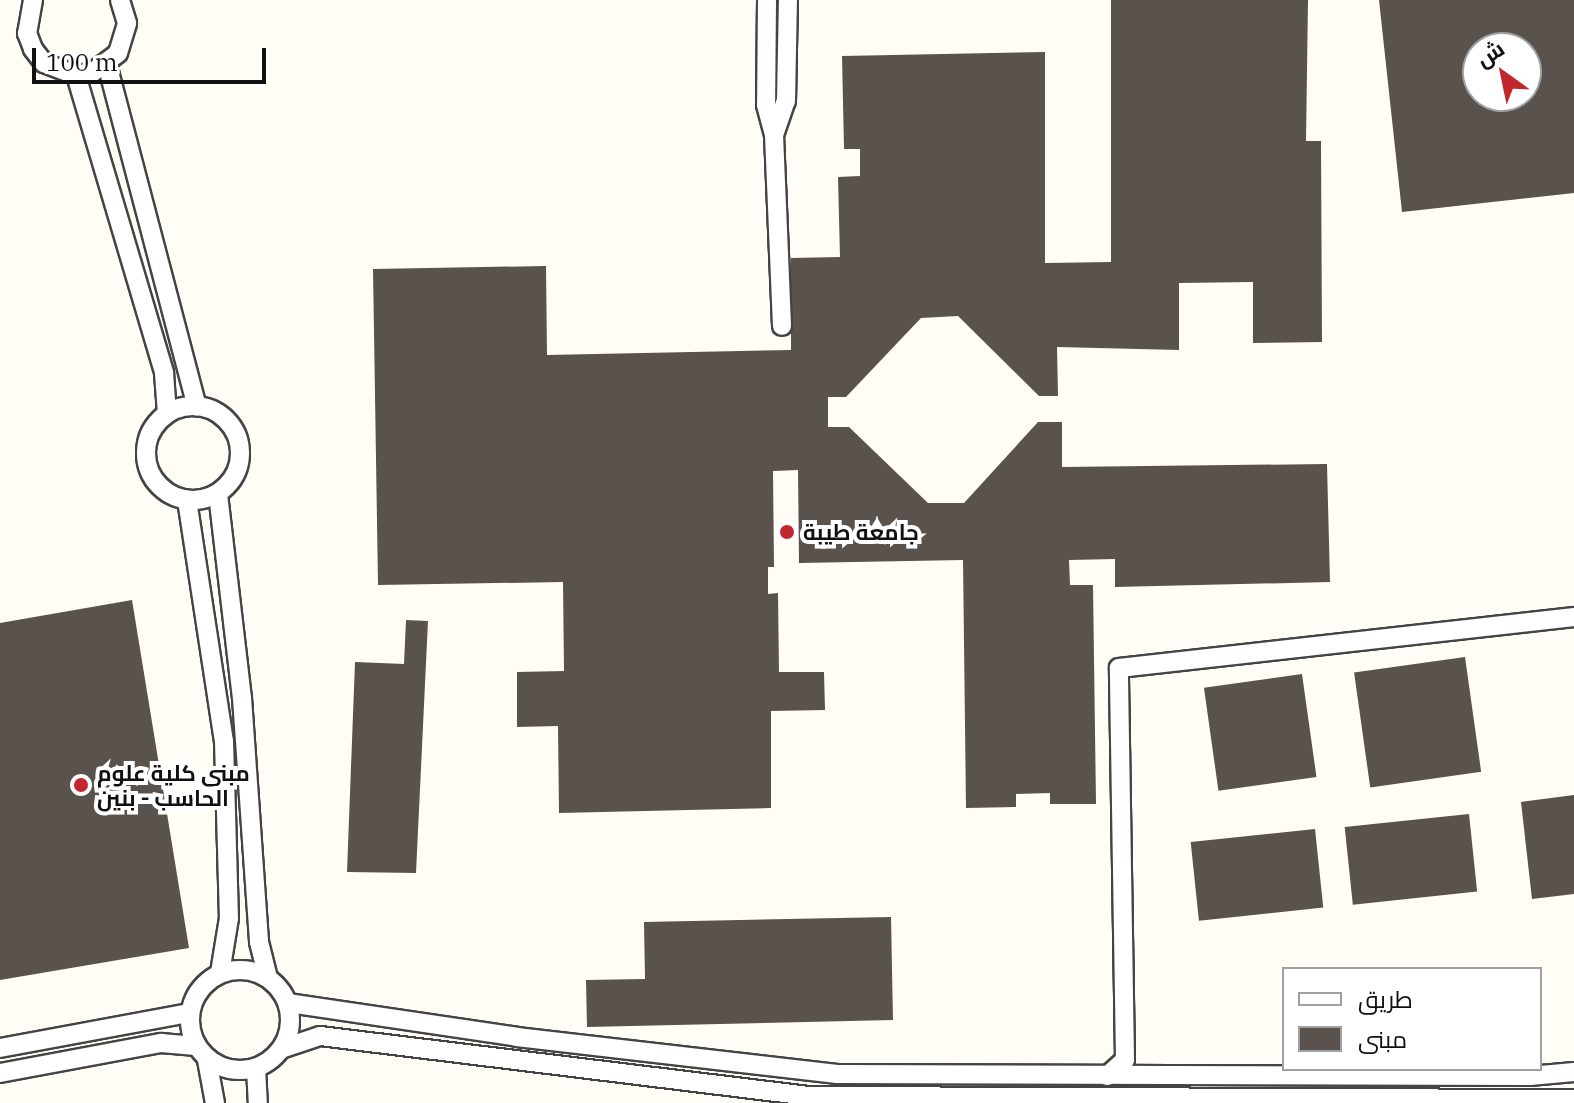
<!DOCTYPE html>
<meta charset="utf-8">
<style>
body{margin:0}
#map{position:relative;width:1574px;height:1103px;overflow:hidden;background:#fffdf5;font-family:"IBM Plex Serif",Cairo,serif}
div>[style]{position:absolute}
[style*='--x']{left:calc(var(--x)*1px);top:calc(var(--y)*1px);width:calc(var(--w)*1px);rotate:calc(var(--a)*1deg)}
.building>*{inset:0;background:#5a524d;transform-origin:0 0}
.roads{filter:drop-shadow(2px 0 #444) drop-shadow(-2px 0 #444) drop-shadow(0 2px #444) drop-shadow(0 -2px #444)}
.minor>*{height:18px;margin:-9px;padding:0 9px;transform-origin:9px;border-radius:9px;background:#fff}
.minor>.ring{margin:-9px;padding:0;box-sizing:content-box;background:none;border:18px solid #fff;border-radius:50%}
.dots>*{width:22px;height:22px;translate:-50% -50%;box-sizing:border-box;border:4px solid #fff;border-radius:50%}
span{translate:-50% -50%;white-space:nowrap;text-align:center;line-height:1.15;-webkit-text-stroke:8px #fff;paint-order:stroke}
.poi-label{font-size:22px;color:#111;font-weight:700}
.left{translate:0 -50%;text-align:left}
.legend{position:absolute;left:1282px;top:967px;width:260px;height:104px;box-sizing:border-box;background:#fff;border:2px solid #a0a0a0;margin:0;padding:10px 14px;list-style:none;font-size:24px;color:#111}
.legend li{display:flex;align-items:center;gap:16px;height:40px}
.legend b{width:40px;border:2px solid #a0a0a0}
.north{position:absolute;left:1462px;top:32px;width:80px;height:80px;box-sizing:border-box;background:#fff;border:2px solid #a0a0a0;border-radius:50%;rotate:327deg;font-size:22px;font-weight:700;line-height:32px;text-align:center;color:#111}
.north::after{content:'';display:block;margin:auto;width:28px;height:36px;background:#c4262e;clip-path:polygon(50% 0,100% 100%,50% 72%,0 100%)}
.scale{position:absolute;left:32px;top:48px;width:234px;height:36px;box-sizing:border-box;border:4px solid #111;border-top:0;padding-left:10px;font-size:24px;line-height:28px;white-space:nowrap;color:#111;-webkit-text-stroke:6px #fff;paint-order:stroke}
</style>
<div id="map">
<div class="building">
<div style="clip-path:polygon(1111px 0,1308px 0,1306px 141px,1321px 141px,1322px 342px,1253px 343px,1253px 282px,1179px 283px,1179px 350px,1057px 347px,1058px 396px,1039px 396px,958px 316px,921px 318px,846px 397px,828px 397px,828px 427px,849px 427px,928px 503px,964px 503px,1038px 422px,1062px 422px,1062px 467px,1327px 464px,1330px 582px,1115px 587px,1115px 559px,1069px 560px,1070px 585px,1093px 585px,1096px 804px,1050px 804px,1050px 793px,1016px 794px,1016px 807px,966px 808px,963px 560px,799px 563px,798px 470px,773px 471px,774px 567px,768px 567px,768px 594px,778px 593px,779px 672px,824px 672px,825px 710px,771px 711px,771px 808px,559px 813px,558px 726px,517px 727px,517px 672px,564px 671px,563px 582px,378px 585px,373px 269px,546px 266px,547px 355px,791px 350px,791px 258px,840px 257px,838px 177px,860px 176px,860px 149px,844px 149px,842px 56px,1045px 52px,1045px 263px,1111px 262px)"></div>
<div style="clip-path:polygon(evenodd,1379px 0,1574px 0,1574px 193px,1402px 212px,1379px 0,1478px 48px,1526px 48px,1526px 96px,1478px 96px,1478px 48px)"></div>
<div style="clip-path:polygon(132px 600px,189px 948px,0 980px,0 623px)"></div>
<div style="clip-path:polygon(406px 620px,428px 621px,416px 873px,347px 872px,355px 662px,404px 664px)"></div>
<div style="left:1465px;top:657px;width:116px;height:112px;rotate:82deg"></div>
<div style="left:1302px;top:674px;width:104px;height:99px;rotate:82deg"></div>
<div style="clip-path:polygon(1574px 795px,1574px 894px,1532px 899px,1521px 802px)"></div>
<div style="left:1469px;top:814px;width:78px;height:125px;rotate:84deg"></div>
<div style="left:1315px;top:829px;width:79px;height:125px;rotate:84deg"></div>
<div style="clip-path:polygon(891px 917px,893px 1020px,587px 1027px,586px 980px,645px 979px,644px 922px)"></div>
</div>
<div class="roads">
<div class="minor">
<div style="--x:33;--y:0;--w:34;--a:100"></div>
<div style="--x:27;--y:33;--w:17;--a:69"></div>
<div style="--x:33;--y:49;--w:18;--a:52"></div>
<div style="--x:44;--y:63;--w:34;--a:21"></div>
<div style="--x:76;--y:75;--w:17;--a:-10"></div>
<div style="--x:93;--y:72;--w:31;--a:-37"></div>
<div style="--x:118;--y:53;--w:31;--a:-73"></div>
<div style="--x:127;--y:23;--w:24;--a:-107"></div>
<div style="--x:767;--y:0;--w:105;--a:90.5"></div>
<div style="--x:766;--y:105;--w:31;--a:75"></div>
<div style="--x:774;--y:135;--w:36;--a:-71"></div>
<div style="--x:786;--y:101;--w:101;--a:-88.9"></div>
<div style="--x:107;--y:64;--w:354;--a:75.3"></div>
<div style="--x:76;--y:75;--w:311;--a:73.5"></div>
<div style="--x:164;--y:373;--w:41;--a:85.8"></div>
<div style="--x:774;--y:135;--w:191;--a:87.6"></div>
<div class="ring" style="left:146px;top:406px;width:76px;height:76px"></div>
<div style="--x:218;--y:494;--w:205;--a:83.3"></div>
<div style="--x:242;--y:698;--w:245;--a:86"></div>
<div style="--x:259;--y:942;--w:37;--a:76"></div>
<div style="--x:187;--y:500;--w:244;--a:81.3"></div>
<div style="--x:224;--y:741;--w:177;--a:88.4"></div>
<div style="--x:229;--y:918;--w:56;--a:99.3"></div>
<div class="ring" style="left:190px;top:970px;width:82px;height:82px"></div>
<div style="--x:288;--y:1003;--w:232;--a:8.4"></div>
<div style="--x:517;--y:1037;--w:322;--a:6.6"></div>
<div style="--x:837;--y:1074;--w:693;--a:0.17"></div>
<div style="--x:1530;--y:1076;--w:44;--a:-5.2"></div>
<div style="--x:0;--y:1048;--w:192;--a:-10.5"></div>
<div style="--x:281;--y:1049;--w:41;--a:-18.4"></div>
<div style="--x:320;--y:1036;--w:496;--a:7"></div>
<div style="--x:812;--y:1096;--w:762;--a:0.23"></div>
<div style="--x:207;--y:1060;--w:44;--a:79.5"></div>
<div style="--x:256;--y:1068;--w:35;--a:87"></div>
<div style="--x:0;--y:1073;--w:164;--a:-10.6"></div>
<div style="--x:161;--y:1043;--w:35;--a:5"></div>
<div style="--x:1107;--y:1076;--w:24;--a:-42"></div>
<div style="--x:1125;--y:1060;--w:392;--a:-90.9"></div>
<div style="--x:1119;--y:668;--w:458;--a:-6.4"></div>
</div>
</div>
<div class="dots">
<div style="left:787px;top:532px;background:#c4262e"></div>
<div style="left:81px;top:785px;background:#c4262e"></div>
</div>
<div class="poi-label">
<span class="left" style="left:803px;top:532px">جامعة طيبة</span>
<span class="left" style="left:97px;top:785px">مبنى كلية علوم<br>الحاسب - بنين</span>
</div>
<ul class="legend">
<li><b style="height:10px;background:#fff"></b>طريق</li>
<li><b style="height:22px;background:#5a524d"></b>مبنى</li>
</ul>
<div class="north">ش</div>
<div class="scale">100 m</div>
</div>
